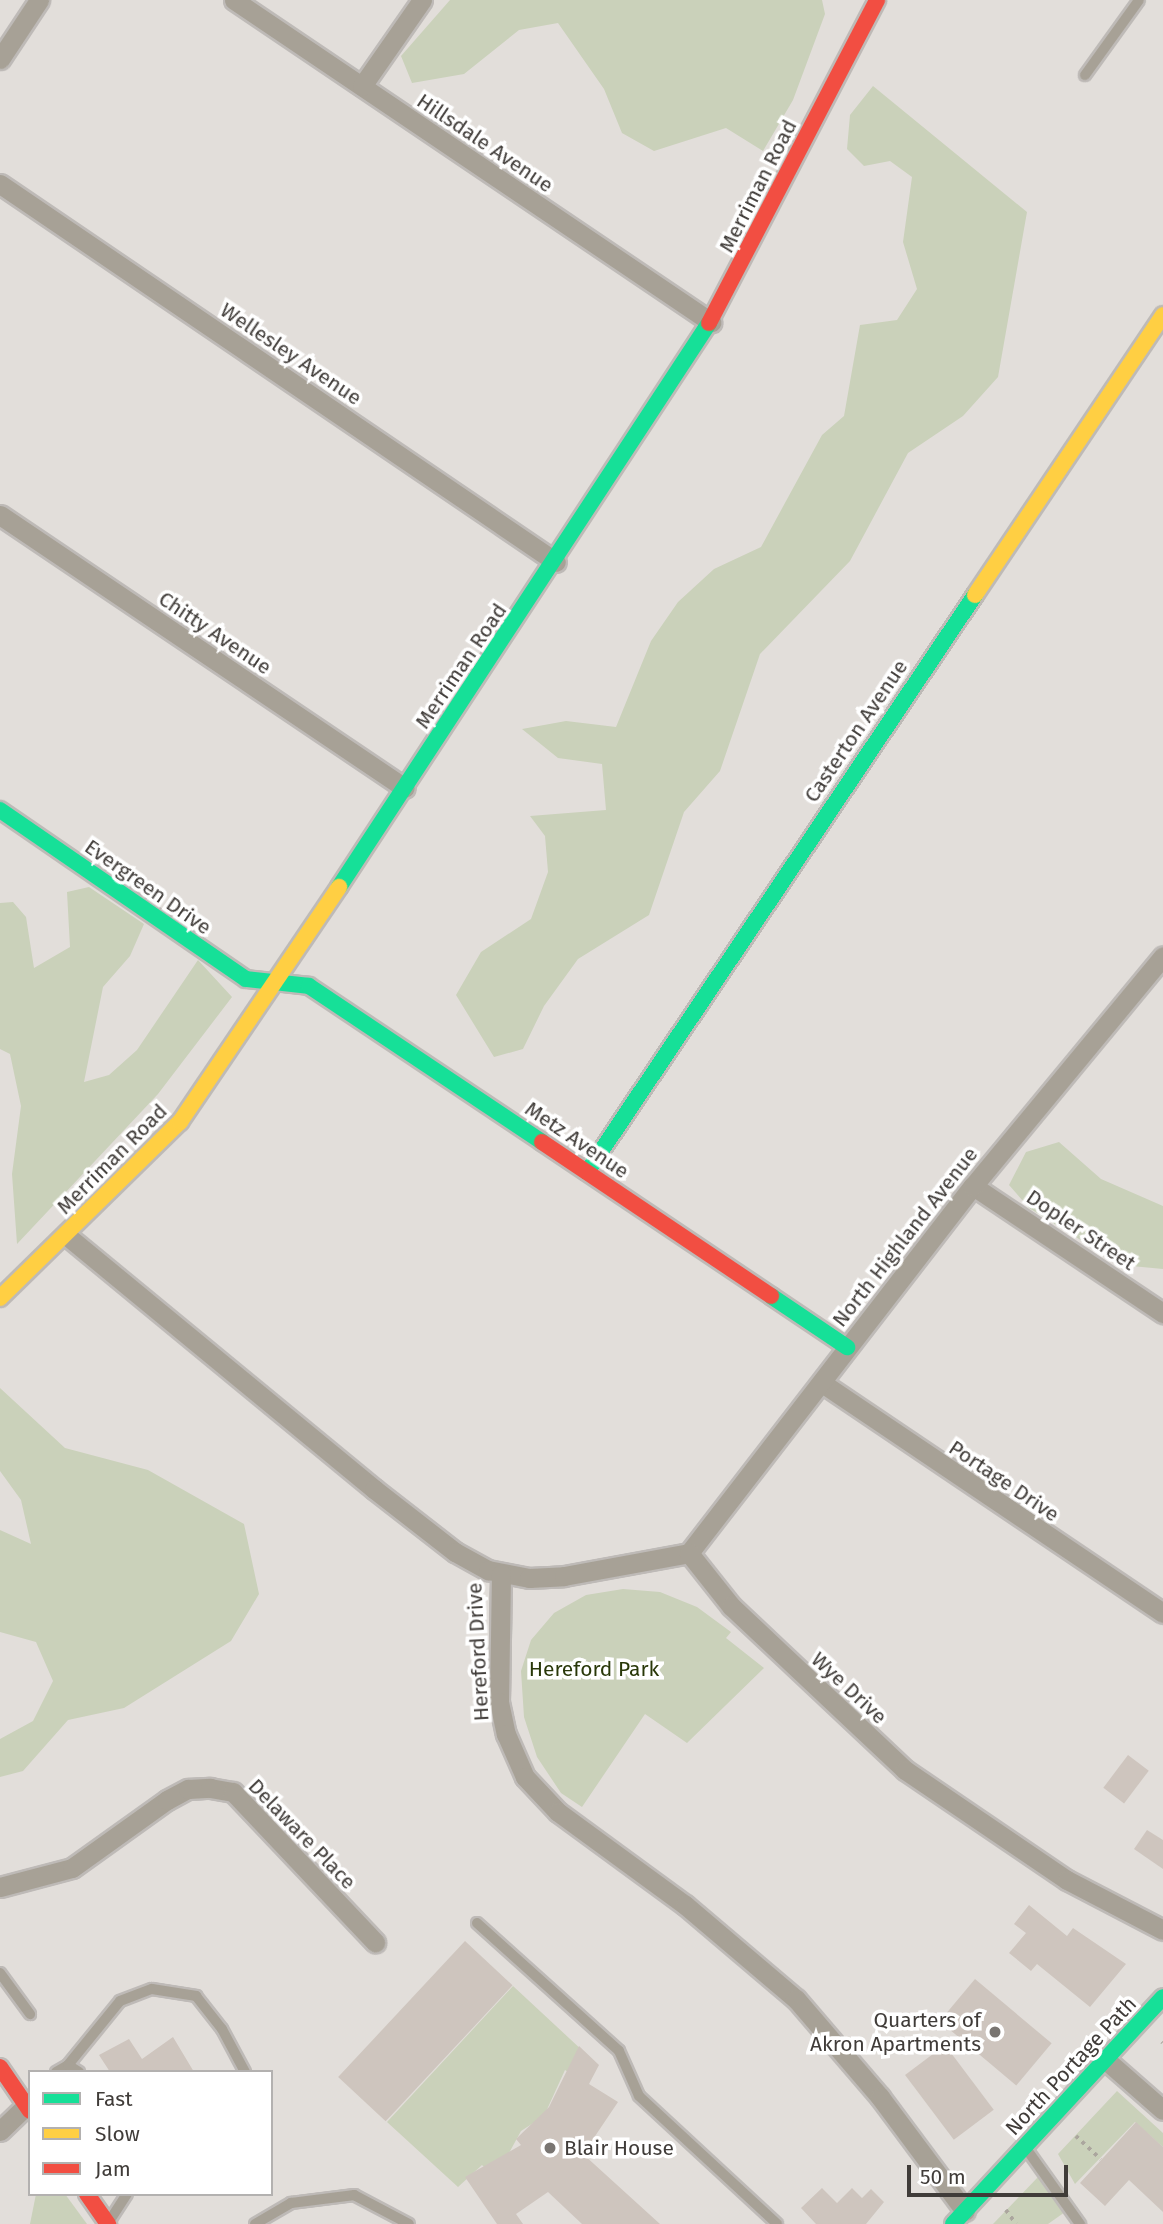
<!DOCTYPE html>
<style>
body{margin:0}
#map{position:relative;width:1163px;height:2224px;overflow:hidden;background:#e2deda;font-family:"Fira Sans",sans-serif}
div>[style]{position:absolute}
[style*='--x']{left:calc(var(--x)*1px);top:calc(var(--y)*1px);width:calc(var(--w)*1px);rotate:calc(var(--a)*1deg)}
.green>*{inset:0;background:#cad1ba}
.building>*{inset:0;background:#cec5be;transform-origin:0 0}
.path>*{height:3.5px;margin-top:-1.75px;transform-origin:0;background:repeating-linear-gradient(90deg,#aba69e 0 3.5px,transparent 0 8.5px)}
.roads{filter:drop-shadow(2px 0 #bebab7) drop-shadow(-2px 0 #bebab7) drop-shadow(0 2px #bebab7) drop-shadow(0 -2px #bebab7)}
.lane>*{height:10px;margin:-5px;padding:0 5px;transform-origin:5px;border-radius:5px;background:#a7a196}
.street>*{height:19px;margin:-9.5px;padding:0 9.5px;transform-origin:9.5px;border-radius:9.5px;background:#a7a196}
.fast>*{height:16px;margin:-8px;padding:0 8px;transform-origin:8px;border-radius:8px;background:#16e098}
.slow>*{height:16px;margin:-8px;padding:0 8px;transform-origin:8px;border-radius:8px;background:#ffcf43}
.jam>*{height:16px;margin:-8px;padding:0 8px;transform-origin:8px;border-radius:8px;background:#f24e42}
.dots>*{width:19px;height:19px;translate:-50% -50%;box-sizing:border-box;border:4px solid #fff;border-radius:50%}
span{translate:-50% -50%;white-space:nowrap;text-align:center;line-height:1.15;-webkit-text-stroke:7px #fff;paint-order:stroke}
.street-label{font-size:21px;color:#403c39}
.park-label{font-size:21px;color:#293809}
.poi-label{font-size:21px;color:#403c39}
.right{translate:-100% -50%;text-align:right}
.left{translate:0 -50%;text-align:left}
.legend{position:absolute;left:28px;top:2070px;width:245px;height:126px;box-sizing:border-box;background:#fff;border:2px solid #b3b1b0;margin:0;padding:9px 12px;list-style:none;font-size:21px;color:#403c39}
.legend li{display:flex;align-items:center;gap:14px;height:35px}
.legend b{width:35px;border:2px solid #b3b1b0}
.scale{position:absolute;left:907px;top:2165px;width:161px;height:32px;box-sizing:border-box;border:4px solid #403c39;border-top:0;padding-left:9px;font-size:21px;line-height:24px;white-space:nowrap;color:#403c39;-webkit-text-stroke:5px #fff;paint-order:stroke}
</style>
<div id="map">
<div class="green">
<div style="clip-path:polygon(450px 0,822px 0,825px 14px,793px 100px,763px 151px,726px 128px,654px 151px,622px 133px,604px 89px,558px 23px,519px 30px,464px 74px,412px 83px,401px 56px)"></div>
<div style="clip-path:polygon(873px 86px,1027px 212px,998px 377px,963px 416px,908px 453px,850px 561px,760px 654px,720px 771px,684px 812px,649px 915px,578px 959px,544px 1006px,523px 1049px,494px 1057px,456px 995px,481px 952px,531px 919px,548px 872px,545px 836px,530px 816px,606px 810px,602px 764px,558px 758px,522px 729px,566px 721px,616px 727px,651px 641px,678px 602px,714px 569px,761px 547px,822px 435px,844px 416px,860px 325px,897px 320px,917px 289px,903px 242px,912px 177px,890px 161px,864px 166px,847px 149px,850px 115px)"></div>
<div style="clip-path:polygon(89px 887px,144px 924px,130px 956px,103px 987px,84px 1082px,109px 1075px,137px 1050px,198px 960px,232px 997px,158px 1094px,17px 1244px,12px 1174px,21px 1106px,10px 1054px,0 1049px,0 903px,13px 902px,26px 917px,34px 968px,70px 947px,67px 892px)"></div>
<div style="clip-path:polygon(1059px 1142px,1101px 1179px,1163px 1206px,1163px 1269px,1121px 1265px,1029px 1208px,1009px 1185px,1026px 1152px)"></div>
<div style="clip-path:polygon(0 1388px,65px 1448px,148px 1470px,244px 1524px,259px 1594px,231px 1641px,124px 1708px,68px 1720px,23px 1771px,0 1777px,0 1739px,33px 1721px,53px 1681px,36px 1642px,0 1632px,0 1530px,31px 1544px,21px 1500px,0 1471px)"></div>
<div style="clip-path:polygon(623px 1589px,660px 1592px,697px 1607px,731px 1632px,726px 1638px,764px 1668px,687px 1743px,645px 1714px,582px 1807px,561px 1793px,537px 1757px,524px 1717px,521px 1671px,531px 1640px,554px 1613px,586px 1595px)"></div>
<div style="clip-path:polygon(513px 1986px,598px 2065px,573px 2075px,565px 2070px,544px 2116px,521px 2131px,509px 2153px,486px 2169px,482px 2165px,458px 2187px,387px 2122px)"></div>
<div style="clip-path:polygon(1117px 2091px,1163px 2133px,1163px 2147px,1135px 2122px,1075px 2184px,1058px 2154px)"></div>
<div style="clip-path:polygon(1039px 2176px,1065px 2212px,1048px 2224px,993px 2224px)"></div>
<div style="clip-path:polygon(36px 2194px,65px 2194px,87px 2224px,30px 2224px)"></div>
</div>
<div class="building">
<div style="left:1128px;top:1755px;width:26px;height:41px;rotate:37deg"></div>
<div style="clip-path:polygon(1147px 1830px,1163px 1840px,1163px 1869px,1134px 1849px)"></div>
<div style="clip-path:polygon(1029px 1905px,1067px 1936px,1073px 1928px,1126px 1964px,1090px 2007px,1037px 1964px,1031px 1971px,1009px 1953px,1026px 1933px,1014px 1924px)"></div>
<div style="left:465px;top:1941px;width:65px;height:186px;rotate:43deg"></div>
<div style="left:975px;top:1979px;width:100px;height:55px;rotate:40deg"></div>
<div style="clip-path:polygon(173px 2037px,194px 2072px,110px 2072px,99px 2055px,129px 2039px,142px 2059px)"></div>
<div style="left:945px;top:2045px;width:81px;height:50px;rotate:53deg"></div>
<div style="clip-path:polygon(579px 2046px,599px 2065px,589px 2084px,618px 2102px,583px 2154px,660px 2224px,582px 2224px,548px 2192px,516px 2214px,523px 2224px,497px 2224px,465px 2177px,521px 2145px,516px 2139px,549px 2107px)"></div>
<div style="clip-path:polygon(1136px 2122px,1163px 2147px,1163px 2212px,1129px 2180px,1105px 2206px,1080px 2183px)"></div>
<div style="clip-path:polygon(822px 2188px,837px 2203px,852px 2188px,862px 2198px,871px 2189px,884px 2202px,866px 2224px,816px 2224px,801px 2208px)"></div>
</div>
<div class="path">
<div style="--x:1162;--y:2042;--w:1;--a:45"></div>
<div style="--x:1076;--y:2136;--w:34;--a:43"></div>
<div style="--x:1006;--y:2210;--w:17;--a:54"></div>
</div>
<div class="roads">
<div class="lane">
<div style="--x:1085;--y:75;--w:92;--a:-54.2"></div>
<div style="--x:477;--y:1923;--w:191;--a:42"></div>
<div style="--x:619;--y:2051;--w:49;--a:66"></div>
<div style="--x:639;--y:2096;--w:188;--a:42.8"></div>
<div style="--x:0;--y:1973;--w:51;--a:53.8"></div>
<div style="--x:68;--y:2065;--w:82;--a:-50.9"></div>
<div style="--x:120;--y:2001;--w:34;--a:-21"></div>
<div style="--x:152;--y:1989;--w:45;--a:9"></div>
<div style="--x:196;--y:1996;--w:42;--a:51.8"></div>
<div style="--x:222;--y:2029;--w:49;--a:61.9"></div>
<div style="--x:56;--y:2072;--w:14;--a:-30"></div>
<div style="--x:68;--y:2065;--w:13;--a:32"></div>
<div style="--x:1025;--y:2147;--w:95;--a:54.5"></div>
<div style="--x:110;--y:2220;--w:31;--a:-57"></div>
<div style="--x:255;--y:2224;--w:42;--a:-30.3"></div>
<div style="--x:291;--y:2203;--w:64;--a:-7.2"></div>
<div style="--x:354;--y:2195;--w:62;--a:27.8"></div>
</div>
<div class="street">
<div style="--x:234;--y:0;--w:576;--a:34.02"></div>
<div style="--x:0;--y:59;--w:71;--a:-56.5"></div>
<div style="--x:362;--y:86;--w:105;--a:-55.1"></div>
<div style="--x:0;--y:184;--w:672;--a:34.21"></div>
<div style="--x:0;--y:515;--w:488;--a:34"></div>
<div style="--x:973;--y:1186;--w:229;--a:33.8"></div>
<div style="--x:66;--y:1235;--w:399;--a:39.5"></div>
<div style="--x:374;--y:1489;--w:103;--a:37.9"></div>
<div style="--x:455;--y:1552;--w:38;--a:29"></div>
<div style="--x:488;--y:1570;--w:42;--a:11"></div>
<div style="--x:529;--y:1578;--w:35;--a:-3"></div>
<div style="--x:564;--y:1576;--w:127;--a:-10.4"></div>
<div style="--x:822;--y:1383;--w:411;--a:34"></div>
<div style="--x:689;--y:1553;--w:464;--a:-52.3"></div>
<div style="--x:973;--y:1186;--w:298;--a:-50.4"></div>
<div style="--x:689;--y:1553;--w:68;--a:51.6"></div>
<div style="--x:731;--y:1606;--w:239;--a:43.3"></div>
<div style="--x:905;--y:1770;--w:196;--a:34.2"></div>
<div style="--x:1067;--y:1880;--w:108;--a:27.5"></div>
<div style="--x:501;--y:1574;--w:128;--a:90.9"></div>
<div style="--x:499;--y:1702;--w:33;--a:78"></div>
<div style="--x:506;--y:1734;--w:47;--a:66.2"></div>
<div style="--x:525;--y:1777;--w:48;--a:46.7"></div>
<div style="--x:558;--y:1812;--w:157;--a:36.2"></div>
<div style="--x:685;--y:1905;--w:145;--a:40.3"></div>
<div style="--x:796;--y:1999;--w:129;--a:49.4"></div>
<div style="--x:880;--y:2097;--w:142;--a:53.3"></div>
<div style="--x:0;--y:1887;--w:74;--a:-14.8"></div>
<div style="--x:72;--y:1868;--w:117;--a:-35.6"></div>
<div style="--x:167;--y:1800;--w:24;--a:-28"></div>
<div style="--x:188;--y:1789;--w:22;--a:-3"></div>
<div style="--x:210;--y:1788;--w:23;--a:10"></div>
<div style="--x:233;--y:1792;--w:207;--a:46.6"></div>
<div style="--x:1107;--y:2061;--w:74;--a:41.2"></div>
<div style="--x:0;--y:2131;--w:36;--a:-44"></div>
</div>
<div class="fast">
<div style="--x:0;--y:810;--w:298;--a:34.5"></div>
<div style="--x:246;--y:979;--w:63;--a:6.3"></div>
<div style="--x:309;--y:986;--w:280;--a:33.8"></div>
<div style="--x:339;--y:887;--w:675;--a:-56.73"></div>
<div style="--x:587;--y:1172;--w:695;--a:-56.08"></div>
<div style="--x:771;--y:1296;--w:92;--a:33.9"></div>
<div style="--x:953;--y:2224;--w:309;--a:-47.2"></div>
</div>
<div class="slow">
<div style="--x:975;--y:595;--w:337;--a:-56.1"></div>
<div style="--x:0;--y:1298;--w:252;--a:-44.4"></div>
<div style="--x:180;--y:1122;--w:284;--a:-55.9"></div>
</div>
<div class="jam">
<div style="--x:709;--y:323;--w:364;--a:-62.5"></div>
<div style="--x:542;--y:1142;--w:276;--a:33.9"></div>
<div style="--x:0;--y:2067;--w:53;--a:55.7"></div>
<div style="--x:87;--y:2194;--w:37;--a:55"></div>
</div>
</div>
<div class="dots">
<div style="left:995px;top:2032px;background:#797571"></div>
<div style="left:550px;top:2148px;background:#797571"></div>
</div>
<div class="street-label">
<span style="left:485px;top:143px;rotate:34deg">Hillsdale Avenue</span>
<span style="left:758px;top:186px;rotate:-63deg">Merriman Road</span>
<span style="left:291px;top:354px;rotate:34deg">Wellesley Avenue</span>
<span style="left:215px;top:633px;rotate:34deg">Chitty Avenue</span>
<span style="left:461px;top:666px;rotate:-56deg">Merriman Road</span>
<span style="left:856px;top:731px;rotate:-56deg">Casterton Avenue</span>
<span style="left:148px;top:887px;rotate:35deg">Evergreen Drive</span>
<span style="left:577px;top:1140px;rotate:34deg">Metz Avenue</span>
<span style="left:112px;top:1159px;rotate:-45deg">Merriman Road</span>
<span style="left:1081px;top:1230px;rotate:34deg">Dopler Street</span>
<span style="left:905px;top:1237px;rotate:-52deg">North Highland Avenue</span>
<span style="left:1004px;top:1481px;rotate:34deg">Portage Drive</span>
<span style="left:478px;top:1652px;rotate:-93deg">Hereford Drive</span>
<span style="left:849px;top:1688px;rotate:43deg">Wye Drive</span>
<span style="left:302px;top:1834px;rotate:46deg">Delaware Place</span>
<span style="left:1071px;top:2066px;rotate:-47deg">North Portage Path</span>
</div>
<div class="park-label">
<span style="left:594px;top:1669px">Hereford Park</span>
</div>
<div class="poi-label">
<span class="right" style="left:981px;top:2032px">Quarters of<br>Akron Apartments</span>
<span class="left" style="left:564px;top:2148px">Blair House</span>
</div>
<ul class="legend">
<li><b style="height:9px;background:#16e098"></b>Fast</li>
<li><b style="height:9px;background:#ffcf43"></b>Slow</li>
<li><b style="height:9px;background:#f24e42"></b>Jam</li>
</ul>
<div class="scale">50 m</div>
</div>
